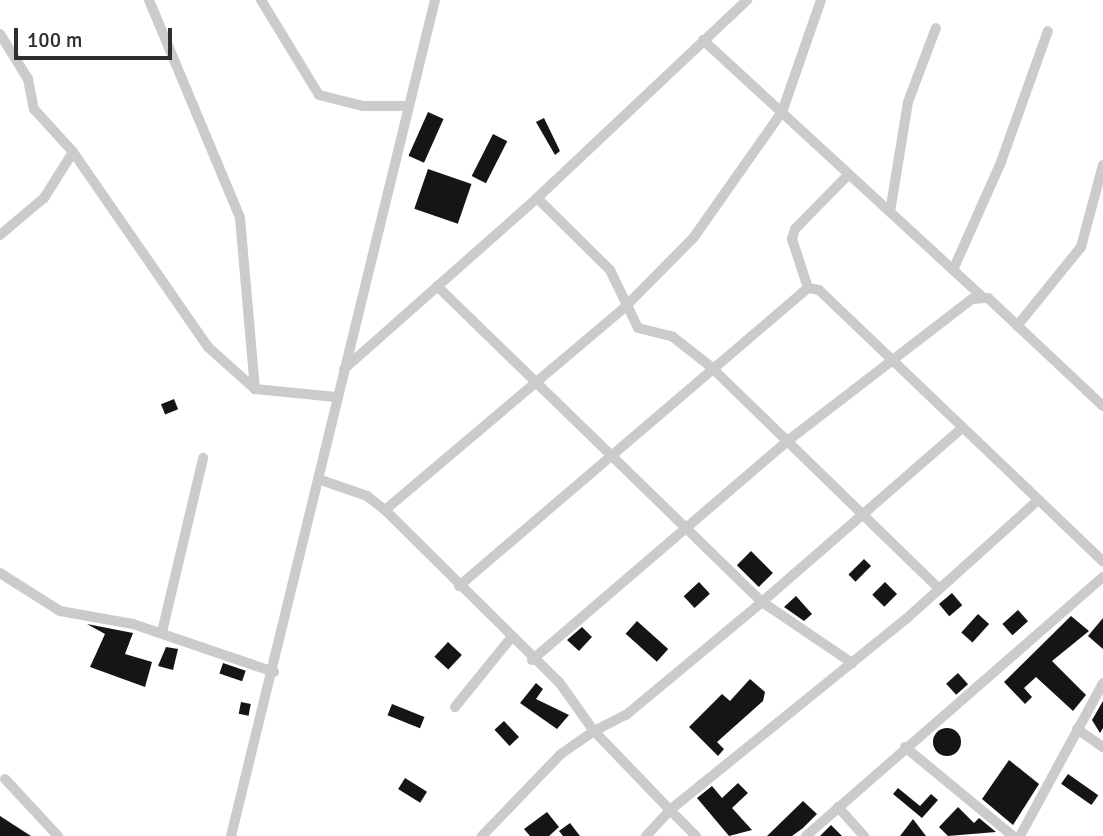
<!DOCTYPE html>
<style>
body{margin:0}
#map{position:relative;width:1103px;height:836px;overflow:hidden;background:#fff;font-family:Signika,sans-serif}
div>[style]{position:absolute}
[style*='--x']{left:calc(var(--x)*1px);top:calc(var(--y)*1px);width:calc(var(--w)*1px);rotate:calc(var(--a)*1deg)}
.building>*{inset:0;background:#151515;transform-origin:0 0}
.round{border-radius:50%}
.street>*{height:10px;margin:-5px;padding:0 5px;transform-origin:5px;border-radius:5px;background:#cbcbcb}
span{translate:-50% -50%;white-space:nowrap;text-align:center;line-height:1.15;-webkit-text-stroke:7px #fff;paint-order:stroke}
.scale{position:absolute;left:14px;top:28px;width:158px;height:32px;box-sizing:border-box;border:4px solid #2e2e2e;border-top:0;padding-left:9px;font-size:21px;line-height:24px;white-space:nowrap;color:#2e2e2e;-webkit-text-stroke:5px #fff;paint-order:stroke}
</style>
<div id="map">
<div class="building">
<div style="left:428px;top:112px;width:17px;height:48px;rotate:24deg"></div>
<div style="clip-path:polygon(544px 118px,560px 151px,555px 155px,536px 122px)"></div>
<div style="left:493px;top:134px;width:16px;height:47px;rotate:27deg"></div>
<div style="left:428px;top:169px;width:46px;height:42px;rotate:19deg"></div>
<div style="left:174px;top:399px;width:11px;height:14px;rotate:68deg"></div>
<div style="left:751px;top:551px;width:31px;height:20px;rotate:45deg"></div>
<div style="left:864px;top:559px;width:10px;height:22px;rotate:45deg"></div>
<div style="left:699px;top:582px;width:16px;height:21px;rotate:47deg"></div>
<div style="left:885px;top:582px;width:17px;height:18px;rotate:45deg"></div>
<div style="left:952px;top:593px;width:16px;height:17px;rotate:50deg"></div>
<div style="clip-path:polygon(796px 596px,812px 614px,804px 621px,784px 607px)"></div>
<div style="left:1018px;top:610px;width:15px;height:21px;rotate:48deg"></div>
<div style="left:978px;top:614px;width:15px;height:25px;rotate:42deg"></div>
<div style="clip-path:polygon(1071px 616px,1089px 631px,1052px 661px,1086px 695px,1073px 711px,1036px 677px,1024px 688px,1032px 697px,1025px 704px,1004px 682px)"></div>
<div style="clip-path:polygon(1103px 618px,1103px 649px,1088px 636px)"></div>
<div style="left:637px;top:621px;width:42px;height:17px;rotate:42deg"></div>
<div style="clip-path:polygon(87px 624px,133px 633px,125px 654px,152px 662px,145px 687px,90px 667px,105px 634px)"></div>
<div style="clip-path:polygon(582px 627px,592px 637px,579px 651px,567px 640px)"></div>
<div style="left:448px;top:642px;width:19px;height:20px;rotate:43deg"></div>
<div style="clip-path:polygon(166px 647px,178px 649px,173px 670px,158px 666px)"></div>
<div style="left:223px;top:663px;width:24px;height:11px;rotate:19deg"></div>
<div style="left:958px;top:673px;width:15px;height:16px;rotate:48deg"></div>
<div style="clip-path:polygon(750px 679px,765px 692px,763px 701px,717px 742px,724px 749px,718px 756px,689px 727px,722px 694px,730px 701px)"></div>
<div style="clip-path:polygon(536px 683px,543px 689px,536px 699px,569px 715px,557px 729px,520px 703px)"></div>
<div style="clip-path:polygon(1103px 701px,1103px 728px,1100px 733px,1092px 720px)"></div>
<div style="left:241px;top:702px;width:10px;height:12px;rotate:11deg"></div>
<div style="left:392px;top:704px;width:35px;height:12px;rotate:22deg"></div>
<div style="left:504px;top:721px;width:22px;height:13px;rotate:47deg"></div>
<div class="round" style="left:933px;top:728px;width:28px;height:28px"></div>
<div style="clip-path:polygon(1009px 760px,1039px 784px,1013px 825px,982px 799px)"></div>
<div style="left:1068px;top:774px;width:37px;height:12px;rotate:35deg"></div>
<div style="left:405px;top:778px;width:26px;height:13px;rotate:32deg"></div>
<div style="clip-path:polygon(738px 783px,748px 793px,732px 808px,752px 830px,729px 836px,697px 798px,712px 786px,722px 798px)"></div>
<div style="clip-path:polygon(898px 788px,920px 806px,931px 794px,938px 800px,922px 818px,893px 794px)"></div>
<div style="clip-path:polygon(803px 801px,817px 814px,803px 828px,792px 836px,767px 836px)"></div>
<div style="clip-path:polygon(958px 807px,974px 823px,979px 818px,996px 832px,948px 836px,939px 827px)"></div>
<div style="clip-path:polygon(547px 812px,559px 827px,549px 836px,530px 836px,524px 829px)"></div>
<div style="clip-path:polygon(0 816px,31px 836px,0 836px)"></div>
<div style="clip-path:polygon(913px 819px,926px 836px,900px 836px)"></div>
<div style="clip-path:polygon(570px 823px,580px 836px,563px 836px,559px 831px)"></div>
<div style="clip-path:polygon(831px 825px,842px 836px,820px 836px)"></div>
</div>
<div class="street">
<div style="--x:149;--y:0;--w:236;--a:67.3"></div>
<div style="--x:240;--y:218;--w:172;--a:85"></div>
<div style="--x:261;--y:0;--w:111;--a:58.6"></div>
<div style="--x:319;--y:95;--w:45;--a:14"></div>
<div style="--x:363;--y:106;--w:44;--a:0"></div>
<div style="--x:0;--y:34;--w:53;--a:58.1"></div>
<div style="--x:28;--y:79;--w:31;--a:79"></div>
<div style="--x:34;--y:109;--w:58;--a:47.8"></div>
<div style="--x:73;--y:152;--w:237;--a:55.3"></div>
<div style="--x:208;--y:347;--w:63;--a:41.8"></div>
<div style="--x:255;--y:389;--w:81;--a:5.6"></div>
<div style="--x:703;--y:40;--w:378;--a:42.6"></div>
<div style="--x:537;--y:198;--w:103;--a:44.6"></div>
<div style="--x:610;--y:270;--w:64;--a:64.2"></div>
<div style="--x:638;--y:328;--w:36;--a:14"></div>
<div style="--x:673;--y:337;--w:47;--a:38.1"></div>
<div style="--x:710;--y:366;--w:317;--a:44.2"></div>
<div style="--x:890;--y:212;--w:111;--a:-80.7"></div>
<div style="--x:908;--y:102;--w:79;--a:-69.3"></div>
<div style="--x:0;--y:235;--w:57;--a:-40.1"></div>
<div style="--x:44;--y:198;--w:54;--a:-57.8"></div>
<div style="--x:953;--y:270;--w:118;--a:-66"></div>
<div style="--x:1001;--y:162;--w:139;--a:-70.3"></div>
<div style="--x:437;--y:286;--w:453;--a:44.2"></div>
<div style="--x:762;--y:602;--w:109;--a:34.1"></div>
<div style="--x:808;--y:288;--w:52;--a:-108.1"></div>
<div style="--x:792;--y:239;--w:10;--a:-73"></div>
<div style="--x:795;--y:229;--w:77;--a:-45.5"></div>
<div style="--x:1017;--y:326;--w:102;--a:-51"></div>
<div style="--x:1081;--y:247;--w:85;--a:-75"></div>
<div style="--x:344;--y:369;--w:258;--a:-41.5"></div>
<div style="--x:537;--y:198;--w:289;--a:-43.3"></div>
<div style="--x:318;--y:479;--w:52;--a:19.1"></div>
<div style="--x:367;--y:496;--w:23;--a:38"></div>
<div style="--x:385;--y:510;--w:245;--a:44.7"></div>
<div style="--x:559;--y:682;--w:60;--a:54.5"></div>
<div style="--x:594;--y:731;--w:36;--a:-27"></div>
<div style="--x:626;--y:715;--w:177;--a:-39.7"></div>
<div style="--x:762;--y:602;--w:264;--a:-41"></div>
<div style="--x:385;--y:510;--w:316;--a:-40.2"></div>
<div style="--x:626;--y:306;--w:97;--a:-45.4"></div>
<div style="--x:694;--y:237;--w:153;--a:-54.9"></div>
<div style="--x:782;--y:112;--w:119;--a:-70.8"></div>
<div style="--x:0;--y:573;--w:71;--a:32.3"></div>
<div style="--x:60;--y:611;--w:74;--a:10.1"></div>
<div style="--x:133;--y:624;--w:149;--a:18.8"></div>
<div style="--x:459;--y:586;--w:459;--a:-40.5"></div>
<div style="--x:808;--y:288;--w:11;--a:10"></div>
<div style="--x:819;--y:290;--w:393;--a:43.7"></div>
<div style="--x:162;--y:632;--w:179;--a:-76.7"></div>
<div style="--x:532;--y:660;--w:340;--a:-40.6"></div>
<div style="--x:790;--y:439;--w:230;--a:-37.6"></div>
<div style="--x:972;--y:299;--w:16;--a:-4"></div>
<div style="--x:988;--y:298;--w:158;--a:43.2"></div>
<div style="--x:455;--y:707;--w:87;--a:-51"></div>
<div style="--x:1077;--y:729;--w:32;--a:35"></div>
<div style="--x:905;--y:747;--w:140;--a:39.5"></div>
<div style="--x:5;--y:779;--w:78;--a:47.1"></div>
<div style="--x:838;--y:807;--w:39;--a:48"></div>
<div style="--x:231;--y:836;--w:861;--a:-76.29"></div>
<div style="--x:482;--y:836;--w:114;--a:-46.1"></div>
<div style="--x:561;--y:754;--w:40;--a:-34.9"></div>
<div style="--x:594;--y:731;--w:110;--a:46.1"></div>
<div style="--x:670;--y:810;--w:304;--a:-39"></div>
<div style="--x:906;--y:619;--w:175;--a:-42"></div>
<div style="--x:646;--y:836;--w:35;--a:-47"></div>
<div style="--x:670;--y:810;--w:37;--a:45"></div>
<div style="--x:806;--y:836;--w:394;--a:-41.1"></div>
<div style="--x:1020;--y:836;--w:174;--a:-61.5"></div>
</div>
<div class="scale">100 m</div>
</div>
